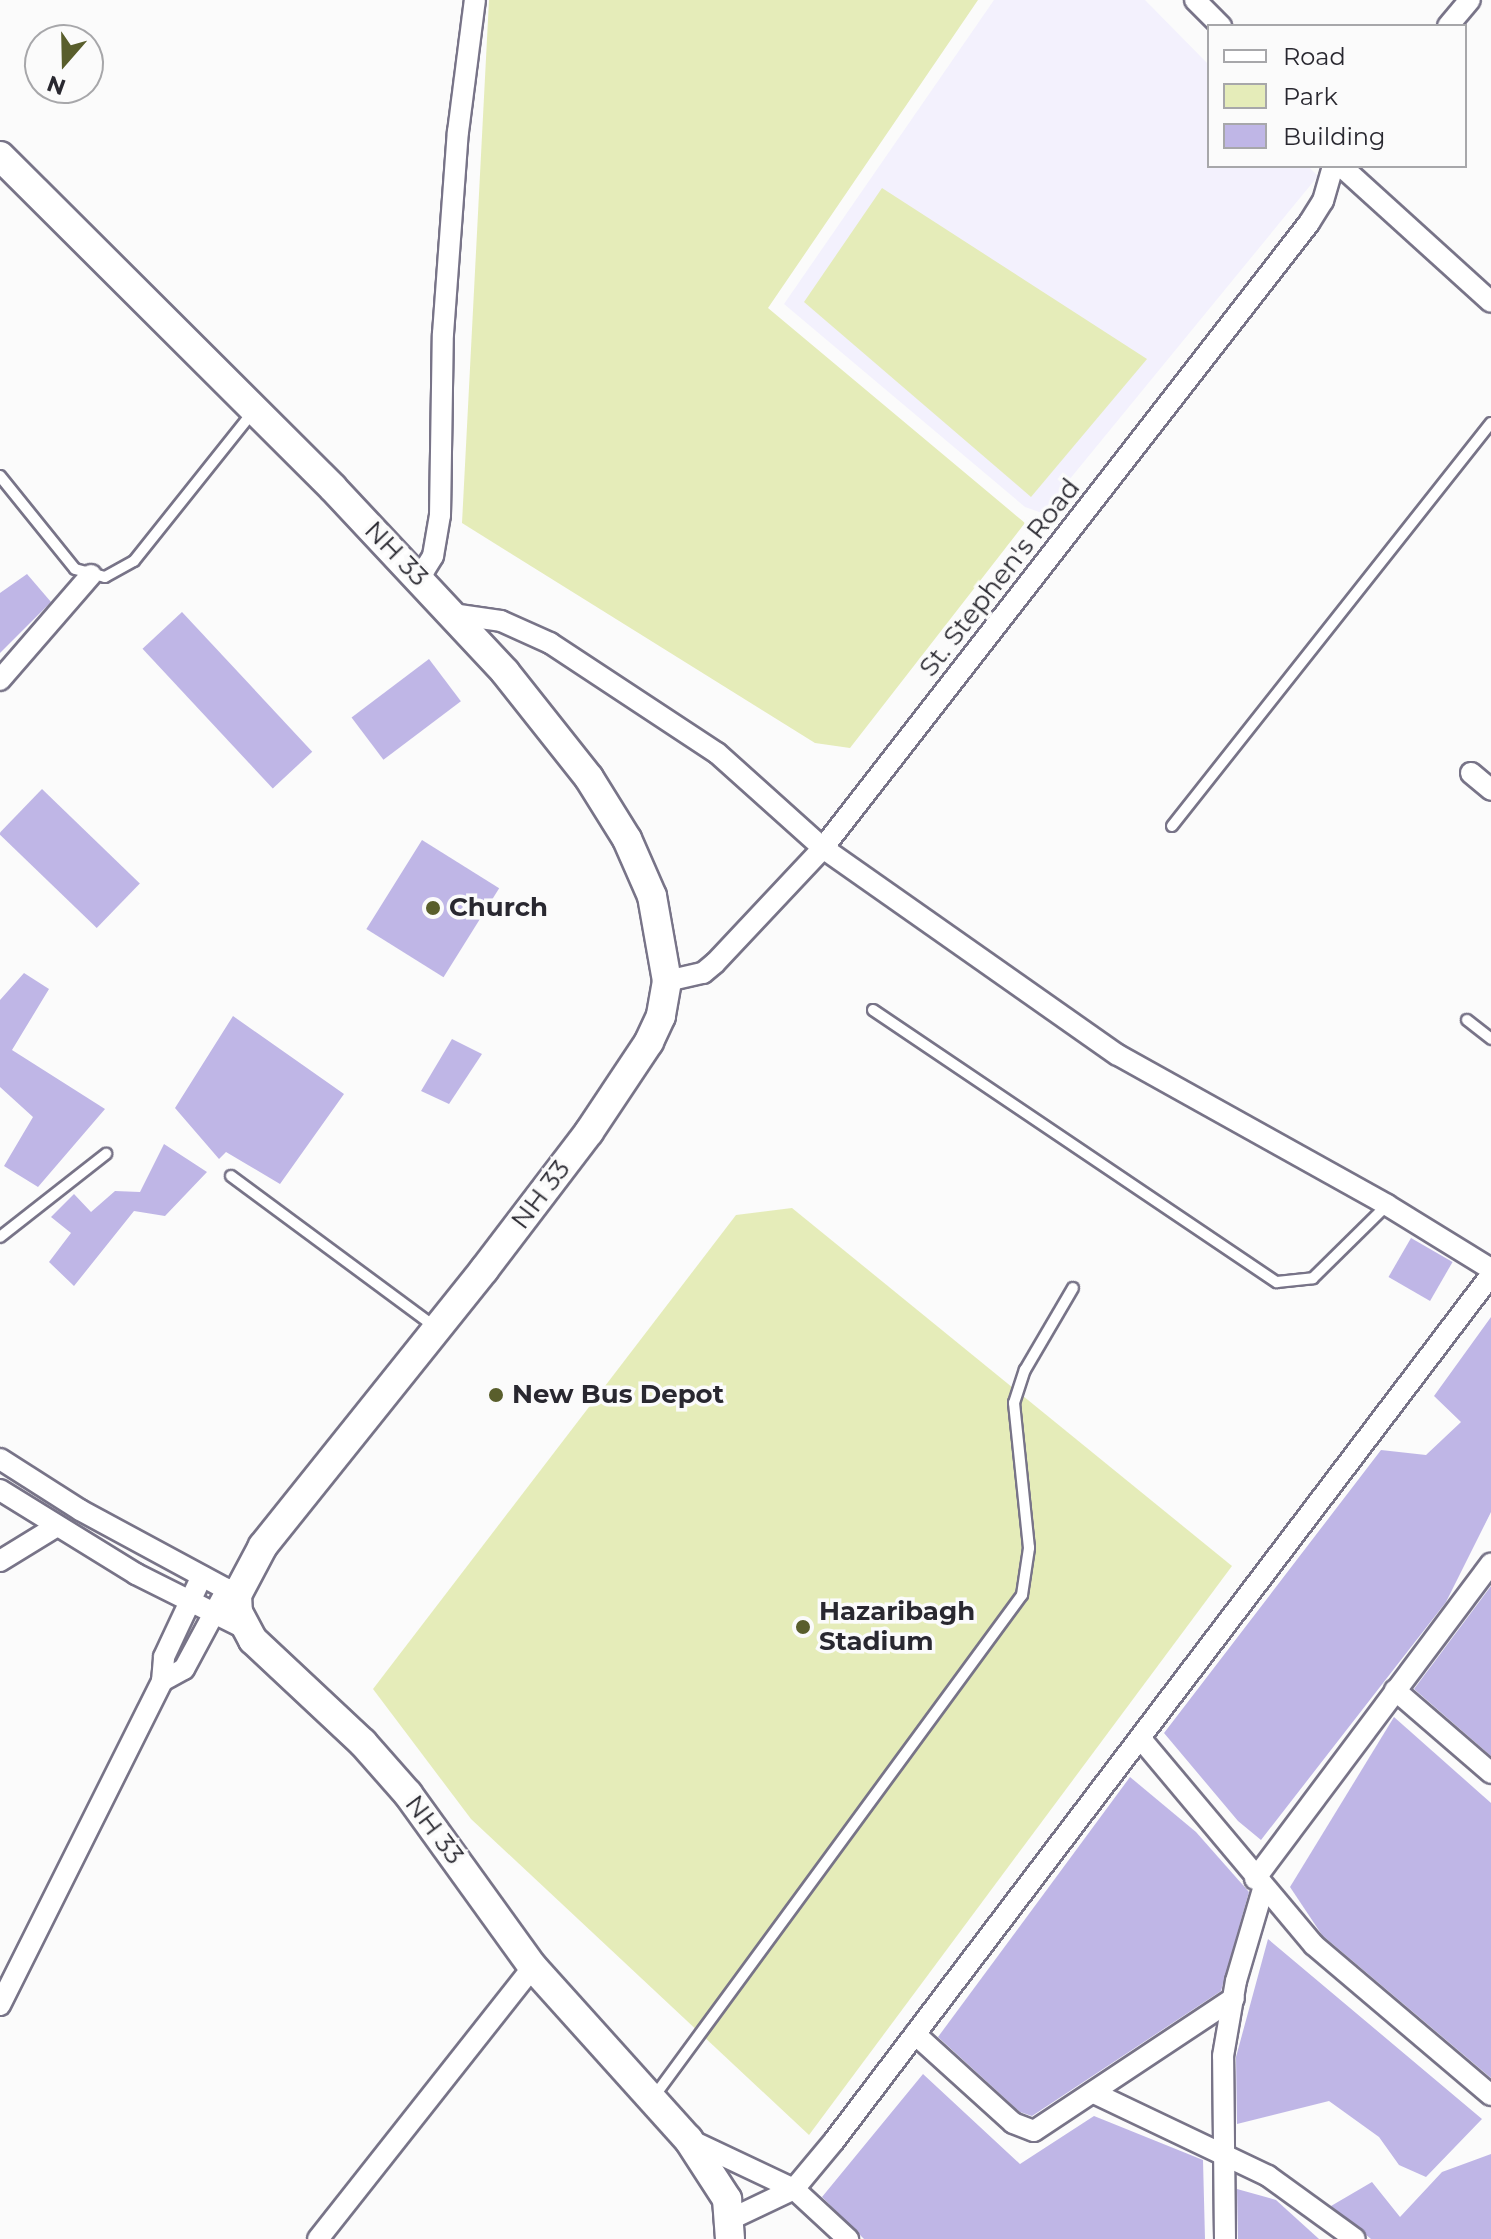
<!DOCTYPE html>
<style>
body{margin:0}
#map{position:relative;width:1491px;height:2239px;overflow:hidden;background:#fbfbfb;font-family:Montserrat,sans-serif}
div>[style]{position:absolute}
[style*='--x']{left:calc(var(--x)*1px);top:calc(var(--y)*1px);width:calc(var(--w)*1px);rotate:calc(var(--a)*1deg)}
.built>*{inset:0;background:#f3f1fd}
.green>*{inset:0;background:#e5ecb9}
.building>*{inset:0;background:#bfb6e6;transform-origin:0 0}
.roads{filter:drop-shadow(2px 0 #787488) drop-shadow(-2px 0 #787488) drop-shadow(0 2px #787488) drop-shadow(0 -2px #787488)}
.lane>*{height:10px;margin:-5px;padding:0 5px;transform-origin:5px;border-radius:5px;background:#fff}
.street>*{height:20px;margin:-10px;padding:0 10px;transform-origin:10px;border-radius:10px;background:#fff}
.secondary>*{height:28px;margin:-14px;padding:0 14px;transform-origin:14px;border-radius:14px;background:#fff}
.dots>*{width:22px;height:22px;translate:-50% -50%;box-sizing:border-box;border:4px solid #fbfbfb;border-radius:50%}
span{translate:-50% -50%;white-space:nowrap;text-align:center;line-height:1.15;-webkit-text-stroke:7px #fbfbfb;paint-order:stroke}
.street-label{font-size:26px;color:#292830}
.poi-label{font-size:26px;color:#292830;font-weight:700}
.left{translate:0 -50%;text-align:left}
.legend{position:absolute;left:1207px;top:24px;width:260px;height:144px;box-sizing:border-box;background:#fbfbfb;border:2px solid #a7a7aa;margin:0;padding:10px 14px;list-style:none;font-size:24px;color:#292830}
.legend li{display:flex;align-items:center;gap:16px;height:40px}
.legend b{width:40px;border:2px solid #a7a7aa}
.north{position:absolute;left:24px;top:24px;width:80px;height:80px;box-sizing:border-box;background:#fbfbfb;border:2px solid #a7a7aa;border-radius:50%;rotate:200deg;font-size:22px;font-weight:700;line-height:32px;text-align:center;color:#292830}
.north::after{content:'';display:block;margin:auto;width:28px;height:36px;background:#595e2c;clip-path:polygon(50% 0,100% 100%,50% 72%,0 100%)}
</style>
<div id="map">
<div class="built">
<div style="clip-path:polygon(994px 0,1145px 0,1209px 65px,1209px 166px,1308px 166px,1318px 176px,1042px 513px,1025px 507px,784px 304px)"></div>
</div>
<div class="green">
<div style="clip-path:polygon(489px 0,978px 0,768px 308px,1025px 523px,850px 748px,815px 743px,462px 523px)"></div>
<div style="clip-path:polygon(882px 188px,1147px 359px,1031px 497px,804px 302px)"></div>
<div style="clip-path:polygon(792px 1208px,1232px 1566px,809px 2135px,471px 1819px,373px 1689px,736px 1215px)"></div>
</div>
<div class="building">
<div style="clip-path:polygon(27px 574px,51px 602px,0 653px,0 593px)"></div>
<div style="left:182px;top:612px;width:191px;height:54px;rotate:47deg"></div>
<div style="left:429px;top:659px;width:53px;height:97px;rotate:53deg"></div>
<div style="left:42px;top:789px;width:136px;height:62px;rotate:44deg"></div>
<div style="left:422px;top:840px;width:91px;height:105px;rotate:32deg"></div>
<div style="clip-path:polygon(24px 973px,49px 989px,12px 1050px,105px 1109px,38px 1187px,4px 1166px,33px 1117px,0 1087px,0 1000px)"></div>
<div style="clip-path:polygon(233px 1016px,344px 1094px,280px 1184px,226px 1152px,219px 1159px,175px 1108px)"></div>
<div style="clip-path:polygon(452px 1039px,482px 1054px,449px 1104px,421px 1091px)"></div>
<div style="clip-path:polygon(164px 1144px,207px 1172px,165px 1216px,134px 1211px,74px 1286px,49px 1262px,71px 1233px,51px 1217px,74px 1194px,91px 1212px,115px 1191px,140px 1192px)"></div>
<div style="left:1411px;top:1238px;width:48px;height:45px;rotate:30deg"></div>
<div style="clip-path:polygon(1491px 1317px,1491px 1512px,1446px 1602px,1261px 1840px,1238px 1821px,1164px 1733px,1381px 1450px,1426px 1455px,1461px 1422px,1434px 1396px)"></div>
<div style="clip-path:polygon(1491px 1586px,1491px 1756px,1414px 1689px)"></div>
<div style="clip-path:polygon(1394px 1717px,1491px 1803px,1491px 2078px,1322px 1935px,1290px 1887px)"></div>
<div style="clip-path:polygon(1130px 1777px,1196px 1832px,1249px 1892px,1221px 1991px,1032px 2116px,1020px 2112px,938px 2037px)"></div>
<div style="clip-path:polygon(1268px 1939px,1482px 2119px,1426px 2177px,1399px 2165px,1379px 2137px,1329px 2101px,1237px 2124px,1236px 2057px)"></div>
<div style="clip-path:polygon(923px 2074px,1020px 2164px,1094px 2116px,1203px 2160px,1205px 2239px,864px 2239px,822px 2197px)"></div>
<div style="clip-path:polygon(1491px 2154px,1491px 2239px,1371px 2239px,1331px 2206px,1372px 2182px,1400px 2217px,1442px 2172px)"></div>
<div style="clip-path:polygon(1237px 2189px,1276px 2200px,1319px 2239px,1238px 2239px)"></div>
</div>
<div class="roads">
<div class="lane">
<div style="--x:0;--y:476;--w:119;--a:51.1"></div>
<div style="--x:75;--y:569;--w:31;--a:15"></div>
<div style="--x:105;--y:577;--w:33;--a:-29"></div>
<div style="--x:134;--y:561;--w:191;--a:-51.4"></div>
<div style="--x:1172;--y:826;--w:514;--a:-51.64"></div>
<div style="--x:873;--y:1010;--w:487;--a:34"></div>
<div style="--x:1277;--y:1282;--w:36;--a:-6"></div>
<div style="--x:1313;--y:1278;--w:104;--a:-44.6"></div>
<div style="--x:1467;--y:1020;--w:31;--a:38"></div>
<div style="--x:231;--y:1176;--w:254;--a:36.5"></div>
<div style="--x:0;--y:1237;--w:135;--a:-38.1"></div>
<div style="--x:653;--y:2098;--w:624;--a:-53.74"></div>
<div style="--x:1022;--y:1595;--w:48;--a:-81.5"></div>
<div style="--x:1029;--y:1548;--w:146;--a:-95.9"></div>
<div style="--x:1014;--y:1403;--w:35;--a:-72"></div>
<div style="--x:1025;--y:1370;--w:95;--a:-59.7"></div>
</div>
<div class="street">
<div style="--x:1195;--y:0;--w:37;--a:45"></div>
<div style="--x:1448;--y:26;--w:34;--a:-50"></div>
<div style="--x:1341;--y:166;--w:202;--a:42.2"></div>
<div style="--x:420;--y:577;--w:25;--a:-58"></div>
<div style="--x:433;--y:556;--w:42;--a:-80.3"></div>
<div style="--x:440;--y:515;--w:181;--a:-89.1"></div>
<div style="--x:443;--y:334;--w:203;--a:-85.8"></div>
<div style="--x:458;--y:132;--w:133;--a:-82.7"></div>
<div style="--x:452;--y:614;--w:49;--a:8.1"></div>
<div style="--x:501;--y:621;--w:54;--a:24.2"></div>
<div style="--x:550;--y:643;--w:200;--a:33.4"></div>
<div style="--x:717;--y:753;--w:142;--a:41.9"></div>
<div style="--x:823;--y:848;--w:360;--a:35.1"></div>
<div style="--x:1118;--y:1055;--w:308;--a:29.1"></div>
<div style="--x:1387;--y:1205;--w:122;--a:31.6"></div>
<div style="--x:0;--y:680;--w:139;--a:-49.1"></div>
<div style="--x:1471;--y:773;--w:26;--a:40"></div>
<div style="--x:667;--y:981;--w:37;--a:-13"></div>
<div style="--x:703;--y:973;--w:16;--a:-40"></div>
<div style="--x:715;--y:963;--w:158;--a:-46.8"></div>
<div style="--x:823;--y:848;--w:792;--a:-52.13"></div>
<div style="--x:1309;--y:223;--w:26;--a:-58"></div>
<div style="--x:1323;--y:201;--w:36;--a:-74"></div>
<div style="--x:0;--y:1459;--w:95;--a:32.5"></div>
<div style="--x:80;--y:1510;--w:179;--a:28.4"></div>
<div style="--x:0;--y:1490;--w:160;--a:31.7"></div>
<div style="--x:136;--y:1574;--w:121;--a:26.6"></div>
<div style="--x:0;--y:1561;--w:67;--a:-31.6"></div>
<div style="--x:162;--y:1681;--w:25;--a:-29"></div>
<div style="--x:184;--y:1669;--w:91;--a:-61.7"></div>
<div style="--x:1395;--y:1690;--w:127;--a:40.8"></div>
<div style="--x:1141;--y:1739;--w:269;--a:50"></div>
<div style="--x:1314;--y:1945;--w:232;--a:40.3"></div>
<div style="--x:1255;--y:1879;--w:394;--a:-53.2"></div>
<div style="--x:0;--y:2005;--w:362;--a:-63.4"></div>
<div style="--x:162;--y:1681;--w:24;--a:-85"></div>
<div style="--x:164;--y:1657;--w:89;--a:-64.9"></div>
<div style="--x:915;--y:2034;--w:132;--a:42.2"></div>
<div style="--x:1013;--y:2123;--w:22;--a:21"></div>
<div style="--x:1034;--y:2131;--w:240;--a:-33.6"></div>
<div style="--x:1094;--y:2093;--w:193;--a:25.5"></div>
<div style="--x:1268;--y:2176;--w:107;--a:35.9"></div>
<div style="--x:688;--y:2139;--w:117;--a:25.3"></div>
<div style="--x:794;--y:2189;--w:74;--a:42.8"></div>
<div style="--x:731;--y:2219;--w:70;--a:-25.5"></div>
<div style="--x:794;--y:2189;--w:62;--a:-50.2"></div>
<div style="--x:834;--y:2141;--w:1087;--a:-52.81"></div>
<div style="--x:318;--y:2239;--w:347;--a:-51.7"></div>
<div style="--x:1225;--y:2239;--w:183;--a:-90.6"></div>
<div style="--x:1223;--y:2056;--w:76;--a:-80.2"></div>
<div style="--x:1236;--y:1981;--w:96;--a:-73.6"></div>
</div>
<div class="secondary">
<div style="--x:0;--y:156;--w:470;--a:44.9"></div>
<div style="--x:333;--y:488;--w:252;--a:46.9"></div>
<div style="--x:505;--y:672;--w:135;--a:51.6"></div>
<div style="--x:589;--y:778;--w:72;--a:58.1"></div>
<div style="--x:627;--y:839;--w:62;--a:66.3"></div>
<div style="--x:652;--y:896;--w:86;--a:80"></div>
<div style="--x:667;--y:981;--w:36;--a:100"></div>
<div style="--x:661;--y:1016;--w:29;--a:115"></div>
<div style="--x:649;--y:1042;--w:108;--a:123.7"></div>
<div style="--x:589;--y:1132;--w:173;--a:127.3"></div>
<div style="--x:484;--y:1270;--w:354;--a:128.7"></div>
<div style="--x:263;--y:1546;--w:55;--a:118"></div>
<div style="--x:237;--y:1595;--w:17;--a:87"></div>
<div style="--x:238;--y:1612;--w:32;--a:62"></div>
<div style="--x:253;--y:1640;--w:151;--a:43.1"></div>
<div style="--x:363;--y:1743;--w:68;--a:48.6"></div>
<div style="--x:408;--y:1794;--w:213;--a:54.2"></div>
<div style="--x:533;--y:1967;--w:232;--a:48"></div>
<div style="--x:688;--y:2139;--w:72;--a:57"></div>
<div style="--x:727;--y:2199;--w:40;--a:85.7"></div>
</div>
</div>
<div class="dots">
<div style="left:433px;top:908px;background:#595e2c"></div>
<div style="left:496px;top:1395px;background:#595e2c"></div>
<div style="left:803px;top:1627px;background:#595e2c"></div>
</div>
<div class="street-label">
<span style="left:396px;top:554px;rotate:46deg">NH 33</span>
<span style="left:1000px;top:578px;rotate:-52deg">St. Stephen's Road</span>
<span style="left:541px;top:1195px;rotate:-53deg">NH 33</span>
<span style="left:434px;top:1830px;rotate:53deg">NH 33</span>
</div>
<div class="poi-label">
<span class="left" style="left:449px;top:908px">Church</span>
<span class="left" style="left:512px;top:1395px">New Bus Depot</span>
<span class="left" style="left:819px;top:1627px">Hazaribagh<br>Stadium</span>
</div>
<ul class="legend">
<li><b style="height:10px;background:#fff"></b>Road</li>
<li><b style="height:22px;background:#e5ecb9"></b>Park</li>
<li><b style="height:22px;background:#bfb6e6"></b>Building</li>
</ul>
<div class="north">N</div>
</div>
